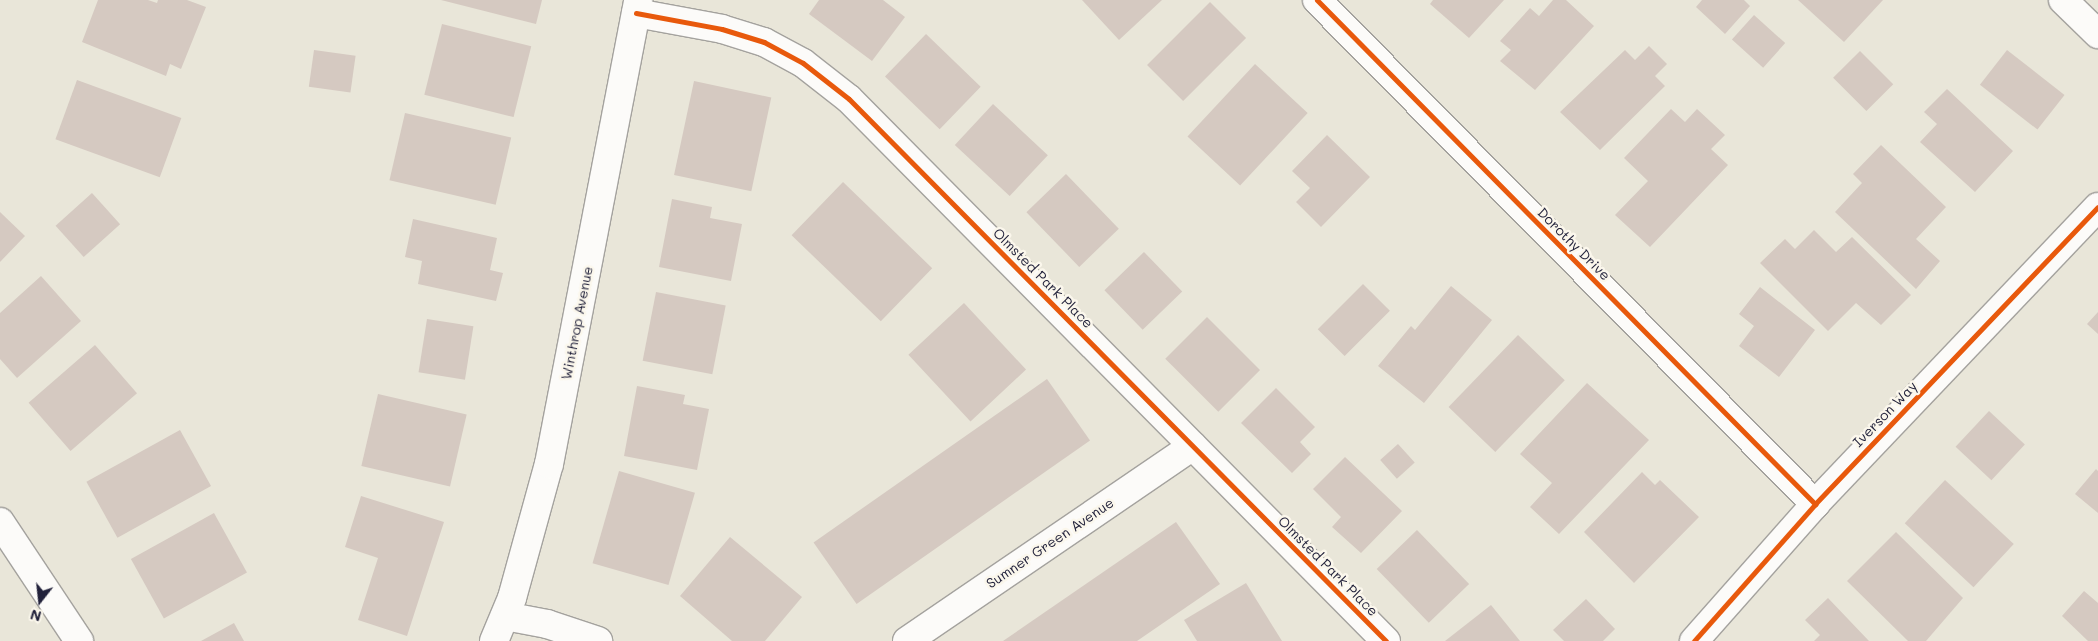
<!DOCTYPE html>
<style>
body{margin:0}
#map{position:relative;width:2098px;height:641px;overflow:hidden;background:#e9e6d9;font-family:Mali,sans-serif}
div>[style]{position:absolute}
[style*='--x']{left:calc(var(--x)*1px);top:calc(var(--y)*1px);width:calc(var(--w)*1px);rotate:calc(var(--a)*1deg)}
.building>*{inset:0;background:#d5c9c1;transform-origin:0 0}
.roads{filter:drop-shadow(1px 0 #a4a29e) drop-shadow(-1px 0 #a4a29e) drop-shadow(0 1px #a4a29e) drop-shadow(0 -1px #a4a29e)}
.minor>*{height:28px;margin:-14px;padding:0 14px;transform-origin:14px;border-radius:14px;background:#fcfbf9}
.cycleway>*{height:5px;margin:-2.5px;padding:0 2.5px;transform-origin:2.5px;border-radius:2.5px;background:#e8590c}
span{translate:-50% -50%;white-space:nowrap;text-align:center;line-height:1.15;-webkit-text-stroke:5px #fbf7ec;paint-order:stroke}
.street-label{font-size:14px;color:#22223b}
.north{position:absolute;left:15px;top:576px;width:50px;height:50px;-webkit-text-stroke:4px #fbf7ec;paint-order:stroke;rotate:196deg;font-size:14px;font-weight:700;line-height:20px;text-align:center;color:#22223b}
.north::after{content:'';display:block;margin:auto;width:18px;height:22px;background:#22223b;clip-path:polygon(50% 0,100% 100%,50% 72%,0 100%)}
</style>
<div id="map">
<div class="building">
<div style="clip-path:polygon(98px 0,148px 0,157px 3px,158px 0,187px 0,206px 7px,181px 69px,170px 64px,166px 76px,82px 42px)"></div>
<div style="clip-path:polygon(441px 0,542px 0,536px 24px)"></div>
<div style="clip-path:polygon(819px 0,883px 0,905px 17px,872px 61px,809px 14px)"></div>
<div style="clip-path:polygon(1082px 0,1162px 0,1119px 40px)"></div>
<div style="clip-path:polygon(1433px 0,1504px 0,1469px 38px,1430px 4px)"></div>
<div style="clip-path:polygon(1553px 0,1566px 0,1594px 26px,1535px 90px,1500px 61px,1511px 50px,1500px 41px,1530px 8px,1539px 16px)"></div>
<div style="clip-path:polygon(1702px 0,1744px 0,1750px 6px,1725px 34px,1696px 7px)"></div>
<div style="clip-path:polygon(1798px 0,1883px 0,1844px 42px)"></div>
<div style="left:1210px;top:2px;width:51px;height:89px;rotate:45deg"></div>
<div style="left:1754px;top:15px;width:42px;height:33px;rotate:42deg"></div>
<div style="left:442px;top:24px;width:92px;height:73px;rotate:14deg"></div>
<div style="left:926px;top:34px;width:76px;height:59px;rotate:44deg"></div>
<div style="clip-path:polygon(1649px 46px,1667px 64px,1655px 76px,1665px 86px,1600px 150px,1560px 112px,1625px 50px,1635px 60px)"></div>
<div style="left:314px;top:50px;width:42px;height:37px;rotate:8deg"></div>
<div style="left:2007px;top:50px;width:73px;height:44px;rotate:38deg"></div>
<div style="left:1860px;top:51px;width:47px;height:38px;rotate:45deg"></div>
<div style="left:1255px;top:64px;width:72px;height:99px;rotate:43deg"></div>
<div style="left:77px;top:80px;width:111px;height:63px;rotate:20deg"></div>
<div style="left:694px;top:81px;width:79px;height:96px;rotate:12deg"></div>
<div style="clip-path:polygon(1947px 89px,2013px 151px,1975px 192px,1920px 142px,1937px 124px,1924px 112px)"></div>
<div style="left:993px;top:104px;width:75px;height:56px;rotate:43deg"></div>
<div style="clip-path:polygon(1671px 109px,1685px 122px,1697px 109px,1725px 135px,1711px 149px,1728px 165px,1650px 247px,1615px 215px,1648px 181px,1624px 158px)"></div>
<div style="left:405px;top:113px;width:109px;height:69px;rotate:13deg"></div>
<div style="clip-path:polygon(1327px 135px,1370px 177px,1321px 227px,1296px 202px,1310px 188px,1292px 171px)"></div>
<div style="clip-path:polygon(1881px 145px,1946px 207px,1916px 239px,1940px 261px,1916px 289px,1835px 212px,1862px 183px,1853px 174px)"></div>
<div style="left:1066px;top:174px;width:76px;height:55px;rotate:46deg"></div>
<div style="left:843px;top:182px;width:124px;height:74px;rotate:44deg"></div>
<div style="left:92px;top:193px;width:42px;height:49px;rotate:48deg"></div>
<div style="clip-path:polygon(672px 199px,712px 207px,710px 218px,742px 224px,731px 281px,659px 267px)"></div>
<div style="clip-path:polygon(0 212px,25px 236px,0 262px)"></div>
<div style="clip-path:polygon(413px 219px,497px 238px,490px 270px,503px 273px,496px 301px,418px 284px,422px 261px,405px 257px)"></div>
<div style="clip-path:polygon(1814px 230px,1836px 252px,1852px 237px,1911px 295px,1881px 325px,1856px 303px,1828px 331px,1760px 263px,1785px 239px,1795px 249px)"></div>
<div style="left:1144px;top:252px;width:55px;height:55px;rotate:46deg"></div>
<div style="clip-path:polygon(41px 276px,81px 321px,17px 378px,0 359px,0 313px)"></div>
<div style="left:1363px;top:284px;width:38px;height:64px;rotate:45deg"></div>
<div style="clip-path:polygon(1451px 286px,1492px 320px,1424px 403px,1378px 366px,1411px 326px,1415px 330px)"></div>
<div style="clip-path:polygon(1760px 287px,1815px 330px,1779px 377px,1739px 346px,1754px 326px,1739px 314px)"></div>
<div style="left:656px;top:292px;width:71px;height:70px;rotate:11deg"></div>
<div style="left:964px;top:303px;width:91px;height:76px;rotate:47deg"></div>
<div style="clip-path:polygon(2098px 312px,2098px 334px,2087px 324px)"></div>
<div style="left:1207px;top:317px;width:75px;height:59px;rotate:45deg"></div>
<div style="left:427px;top:319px;width:47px;height:54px;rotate:9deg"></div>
<div style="left:1518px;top:335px;width:65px;height:100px;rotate:44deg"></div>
<div style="left:95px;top:345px;width:64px;height:88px;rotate:49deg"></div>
<div style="left:1047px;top:379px;width:75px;height:285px;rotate:55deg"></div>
<div style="clip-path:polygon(1587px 383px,1649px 440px,1559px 534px,1530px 507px,1552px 483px,1520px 454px)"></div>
<div style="clip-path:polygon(637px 386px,685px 395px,683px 404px,709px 409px,697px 470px,624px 456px)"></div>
<div style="clip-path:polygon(1276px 388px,1315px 427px,1300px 442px,1311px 454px,1292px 473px,1241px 423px)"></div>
<div style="left:378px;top:394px;width:91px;height:74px;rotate:13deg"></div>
<div style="left:1989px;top:411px;width:49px;height:49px;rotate:43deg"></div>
<div style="left:180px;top:430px;width:64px;height:107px;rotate:61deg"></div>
<div style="left:1398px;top:444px;width:25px;height:24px;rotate:48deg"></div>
<div style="clip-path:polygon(1345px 457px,1402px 511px,1361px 553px,1332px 527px,1341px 517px,1313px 489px)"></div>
<div style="clip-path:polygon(2096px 469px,2098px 471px,2098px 513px,2075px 494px)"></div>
<div style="left:619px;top:471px;width:79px;height:96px;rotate:16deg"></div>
<div style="clip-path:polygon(1642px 472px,1655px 485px,1660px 480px,1699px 517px,1634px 583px,1584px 532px)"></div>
<div style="left:1945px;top:480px;width:94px;height:59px;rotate:43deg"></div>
<div style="clip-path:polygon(361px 496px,444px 522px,407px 636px,358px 620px,378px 558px,345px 547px)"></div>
<div style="left:214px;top:513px;width:68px;height:95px;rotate:61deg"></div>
<div style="clip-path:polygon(1176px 522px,1220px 584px,1137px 641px,1003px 641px)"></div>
<div style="left:1417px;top:530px;width:75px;height:56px;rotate:46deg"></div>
<div style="clip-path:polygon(1896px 532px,1963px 598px,1926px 641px,1908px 641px,1847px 581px)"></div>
<div style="clip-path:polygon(730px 537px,802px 597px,765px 641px,732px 641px,680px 596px)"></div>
<div style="clip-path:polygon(1246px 583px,1282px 641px,1197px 641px,1184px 620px)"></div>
<div style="clip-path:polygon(2084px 591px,2098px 603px,2098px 641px,2088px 641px,2062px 616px)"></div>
<div style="clip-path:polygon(1828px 598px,1869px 641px,1814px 641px,1820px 635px,1805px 620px)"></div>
<div style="clip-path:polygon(1586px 599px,1615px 629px,1603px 641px,1564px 641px,1553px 630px)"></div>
<div style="clip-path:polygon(1491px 605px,1520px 641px,1445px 641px)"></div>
<div style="clip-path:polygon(234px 623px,244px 641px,201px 641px)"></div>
</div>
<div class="roads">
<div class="minor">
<div style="--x:1317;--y:0;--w:709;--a:45.34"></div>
<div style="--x:2063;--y:0;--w:49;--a:44.2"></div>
<div style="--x:636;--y:13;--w:87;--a:10.5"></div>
<div style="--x:722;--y:29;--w:44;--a:17.2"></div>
<div style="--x:764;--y:42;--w:44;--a:28.3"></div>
<div style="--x:803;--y:63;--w:58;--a:38"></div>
<div style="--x:849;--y:99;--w:763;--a:45.27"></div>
<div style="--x:0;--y:522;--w:143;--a:56.4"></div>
<div style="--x:505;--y:616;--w:43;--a:10.8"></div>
<div style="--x:547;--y:624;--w:54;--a:18.4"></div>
<div style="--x:494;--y:641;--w:47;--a:-67.3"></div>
<div style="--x:512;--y:598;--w:139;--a:-74.6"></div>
<div style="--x:549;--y:464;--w:472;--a:-79.1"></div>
<div style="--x:907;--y:641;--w:346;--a:-34.3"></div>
<div style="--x:1694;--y:641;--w:183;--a:-48.5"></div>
<div style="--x:1815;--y:504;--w:410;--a:-46.4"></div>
</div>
</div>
<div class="cycleway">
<div style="--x:1317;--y:0;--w:709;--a:45.34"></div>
<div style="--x:636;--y:13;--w:87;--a:10.5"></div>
<div style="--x:722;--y:29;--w:44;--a:17.2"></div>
<div style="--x:764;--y:42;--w:44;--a:28.3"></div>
<div style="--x:803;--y:63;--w:58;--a:38"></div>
<div style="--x:849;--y:99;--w:763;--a:45.27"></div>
<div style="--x:1694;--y:641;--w:183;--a:-48.5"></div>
<div style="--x:1815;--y:504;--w:410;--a:-46.4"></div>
</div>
<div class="street-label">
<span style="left:1574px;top:244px;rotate:45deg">Dorothy Drive</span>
<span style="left:1043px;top:278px;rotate:45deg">Olmsted Park Place</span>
<span style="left:577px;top:323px;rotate:-79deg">Winthrop Avenue</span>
<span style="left:1885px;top:414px;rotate:-46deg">Iverson Way</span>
<span style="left:1050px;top:543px;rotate:-34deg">Sumner Green Avenue</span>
<span style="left:1328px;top:566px;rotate:45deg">Olmsted Park Place</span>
</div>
<div class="north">N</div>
</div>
